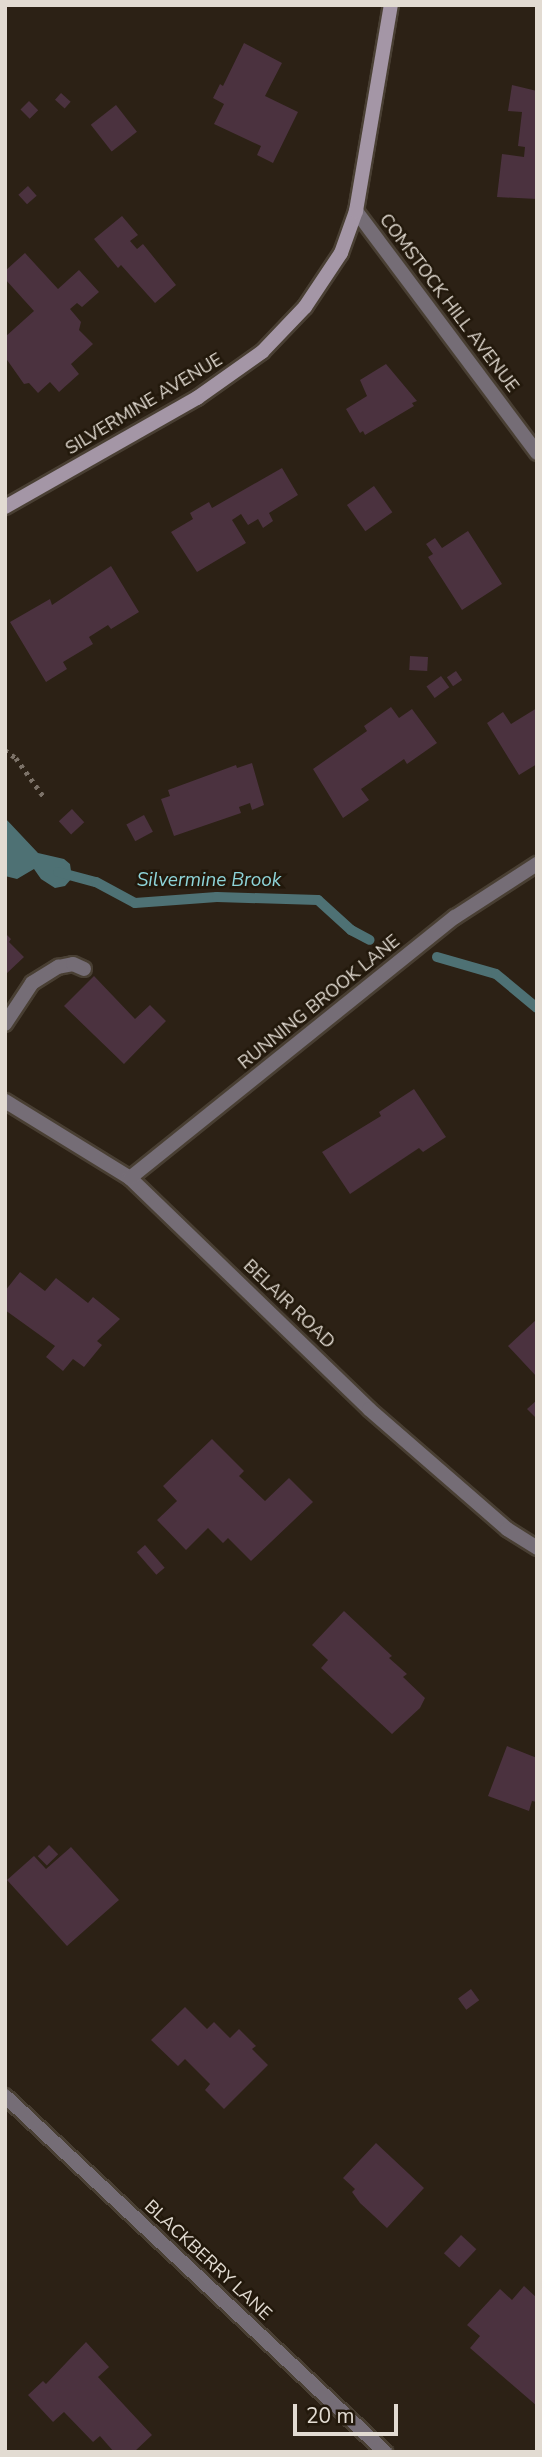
<!DOCTYPE html>
<style>
body{margin:0}
#map{position:relative;width:542px;height:2457px;overflow:hidden;background:#2c2115;font-family:"Nunito Sans",sans-serif}
div>[style]{position:absolute}
[style*='--x']{left:calc(var(--x)*1px);top:calc(var(--y)*1px);width:calc(var(--w)*1px);rotate:calc(var(--a)*1deg)}
.water>*{inset:0;background:#4e7174}
.stream>*{height:10px;margin:-5px;padding:0 5px;transform-origin:5px;border-radius:5px;background:#4e7174}
.building>*{inset:0;background:#4b323f;transform-origin:0 0}
.path>*{height:4.5px;margin-top:-2.25px;transform-origin:0;background:repeating-linear-gradient(90deg,#7c7268 0 3.5px,transparent 0 8.5px)}
.roads{filter:drop-shadow(2px 0 #493f33) drop-shadow(-2px 0 #493f33) drop-shadow(0 2px #493f33) drop-shadow(0 -2px #493f33)}
.lane>*{height:14px;margin:-7px;padding:0 7px;transform-origin:7px;border-radius:7px;background:#756d76}
.street>*{height:14px;margin:-7px;padding:0 7px;transform-origin:7px;border-radius:7px;background:#756d76}
.secondary>*{height:14px;margin:-7px;padding:0 7px;transform-origin:7px;border-radius:7px;background:#a496a6}
span{translate:-50% -50%;white-space:nowrap;text-align:center;line-height:1.15;-webkit-text-stroke:5px #22180b;paint-order:stroke}
.street-label{font-size:18px;color:#e2dbd2}
.water-label{font-size:19px;color:#8ed4d9;font-style:italic}
.frame{position:absolute;inset:0;border:7px solid #e2dbd2;pointer-events:none}
.scale{position:absolute;left:293px;top:2404px;width:105px;height:32px;box-sizing:border-box;border:4px solid #e2dbd2;border-top:0;padding-left:9px;font-size:21px;line-height:24px;white-space:nowrap;color:#e2dbd2;-webkit-text-stroke:5px #22180b;paint-order:stroke}
</style>
<div id="map">
<div class="water">
<div style="clip-path:polygon(5px 818px,38px 853px,64px 859px,70px 864px,72px 878px,65px 886px,55px 888px,41px 879px,34px 869px,17px 879px,5px 876px)"></div>
</div>
<div class="stream">
<div style="--x:58;--y:872;--w:39;--a:15"></div>
<div style="--x:96;--y:882;--w:44;--a:28.3"></div>
<div style="--x:135;--y:903;--w:82;--a:-4.2"></div>
<div style="--x:217;--y:897;--w:101;--a:1.7"></div>
<div style="--x:318;--y:900;--w:45;--a:42.3"></div>
<div style="--x:351;--y:930;--w:21;--a:28"></div>
<div style="--x:437;--y:957;--w:61;--a:16.1"></div>
<div style="--x:496;--y:974;--w:53;--a:39.7"></div>
</div>
<div class="building">
<div style="clip-path:polygon(244px 43px,282px 63px,265px 96px,298px 112px,273px 163px,257px 155px,261px 146px,214px 124px,224px 104px,213px 98px,220px 84px,223px 86px)"></div>
<div style="clip-path:polygon(512px 85px,537px 91px,537px 199px,497px 197px,502px 154px,524px 157px,525px 147px,518px 146px,522px 112px,508px 111px)"></div>
<div style="left:61px;top:93px;width:13px;height:9px;rotate:42deg"></div>
<div style="left:29px;top:101px;width:13px;height:12px;rotate:45deg"></div>
<div style="left:116px;top:105px;width:34px;height:32px;rotate:52deg"></div>
<div style="left:28px;top:186px;width:13px;height:13px;rotate:48deg"></div>
<div style="clip-path:polygon(122px 216px,138px 235px,130px 241px,137px 249px,143px 244px,176px 285px,155px 303px,121px 265px,118px 268px,94px 239px)"></div>
<div style="clip-path:polygon(25px 253px,58px 289px,79px 270px,99px 292px,82px 307px,77px 303px,70px 309px,81px 322px,79px 330px,93px 344px,71px 364px,79px 374px,59px 392px,50px 382px,38px 393px,29px 383px,24px 384px,5px 357px,5px 337px,34px 311px,5px 279px,5px 271px)"></div>
<div style="clip-path:polygon(386px 364px,417px 401px,412px 403px,414px 406px,365px 435px,363px 431px,360px 433px,346px 409px,367px 396px,360px 380px)"></div>
<div style="clip-path:polygon(282px 468px,298px 495px,269px 513px,273px 521px,263px 528px,258px 519px,248px 525px,241px 514px,232px 520px,246px 543px,197px 572px,171px 532px,193px 519px,190px 513px,209px 502px,212px 508px)"></div>
<div style="left:374px;top:486px;width:32px;height:33px;rotate:55deg"></div>
<div style="clip-path:polygon(468px 531px,502px 584px,462px 610px,428px 557px,433px 554px,426px 544px,435px 538px,442px 548px)"></div>
<div style="clip-path:polygon(111px 566px,139px 612px,111px 629px,108px 625px,89px 637px,93px 644px,63px 662px,67px 669px,46px 682px,10px 622px,50px 599px,52px 605px)"></div>
<div style="left:410px;top:656px;width:18px;height:14px;rotate:3deg"></div>
<div style="left:456px;top:671px;width:11px;height:11px;rotate:56deg"></div>
<div style="left:441px;top:676px;width:14px;height:18px;rotate:54deg"></div>
<div style="clip-path:polygon(391px 707px,399px 718px,412px 709px,437px 743px,407px 764px,404px 759px,361px 789px,369px 800px,343px 818px,313px 769px,367px 731px,364px 726px)"></div>
<div style="clip-path:polygon(537px 708px,537px 764px,519px 775px,487px 723px,503px 712px,511px 724px)"></div>
<div style="clip-path:polygon(252px 763px,264px 805px,252px 810px,250px 803px,239px 807px,241px 813px,174px 836px,161px 799px,170px 796px,168px 790px,236px 765px,237px 768px)"></div>
<div style="left:72px;top:809px;width:18px;height:18px;rotate:47deg"></div>
<div style="left:144px;top:815px;width:19px;height:20px;rotate:62deg"></div>
<div style="clip-path:polygon(5px 933px,11px 939px,9px 942px,24px 957px,5px 975px)"></div>
<div style="clip-path:polygon(94px 976px,135px 1019px,150px 1005px,166px 1021px,124px 1064px,64px 1006px)"></div>
<div style="clip-path:polygon(414px 1089px,446px 1137px,423px 1152px,419px 1148px,350px 1194px,322px 1152px,381px 1116px,379px 1112px)"></div>
<div style="clip-path:polygon(20px 1272px,45px 1291px,56px 1278px,88px 1303px,93px 1297px,120px 1319px,97px 1341px,102px 1345px,84px 1367px,73px 1359px,63px 1371px,46px 1357px,55px 1346px,5px 1310px,5px 1291px)"></div>
<div style="clip-path:polygon(537px 1319px,537px 1377px,508px 1346px)"></div>
<div style="clip-path:polygon(537px 1400px,537px 1419px,527px 1409px)"></div>
<div style="clip-path:polygon(212px 1439px,244px 1471px,239px 1476px,265px 1501px,289px 1478px,313px 1502px,251px 1561px,228px 1538px,223px 1543px,208px 1528px,186px 1550px,157px 1520px,177px 1501px,163px 1486px)"></div>
<div style="left:145px;top:1545px;width:30px;height:11px;rotate:49deg"></div>
<div style="clip-path:polygon(344px 1611px,392px 1656px,389px 1658px,407px 1674px,403px 1677px,425px 1698px,420px 1708px,392px 1734px,321px 1668px,328px 1660px,312px 1645px)"></div>
<div style="clip-path:polygon(507px 1746px,537px 1758px,537px 1802px,532px 1801px,529px 1811px,488px 1796px)"></div>
<div style="left:49px;top:1845px;width:13px;height:16px;rotate:45deg"></div>
<div style="clip-path:polygon(71px 1847px,119px 1900px,67px 1946px,7px 1880px,34px 1856px,46px 1869px)"></div>
<div style="left:471px;top:1989px;width:14px;height:16px;rotate:54deg"></div>
<div style="clip-path:polygon(185px 2007px,207px 2029px,214px 2022px,230px 2038px,239px 2029px,256px 2046px,252px 2049px,268px 2065px,224px 2109px,205px 2090px,210px 2084px,185px 2059px,178px 2066px,151px 2040px)"></div>
<div style="clip-path:polygon(376px 2143px,424px 2188px,387px 2228px,360px 2203px,352px 2192px,355px 2189px,343px 2178px)"></div>
<div style="left:461px;top:2235px;width:21px;height:25px;rotate:43deg"></div>
<div style="clip-path:polygon(524px 2286px,537px 2298px,537px 2406px,470px 2348px,480px 2336px,467px 2325px,500px 2289px,512px 2300px)"></div>
<div style="clip-path:polygon(86px 2342px,109px 2367px,98px 2377px,152px 2435px,134px 2452px,114px 2452px,100px 2436px,93px 2442px,64px 2412px,53px 2422px,28px 2395px,43px 2381px,46px 2384px)"></div>
</div>
<div class="path">
<div style="--x:5;--y:750;--w:14;--a:36"></div>
<div style="--x:16;--y:758;--w:48;--a:54.3"></div>
</div>
<div class="roads">
<div class="lane">
<div style="--x:5;--y:1024;--w:49;--a:-56.6"></div>
<div style="--x:32;--y:983;--w:31;--a:-32"></div>
<div style="--x:58;--y:967;--w:15;--a:-11"></div>
<div style="--x:73;--y:964;--w:12;--a:24"></div>
</div>
<div class="street">
<div style="--x:356;--y:211;--w:302;--a:53.2"></div>
<div style="--x:5;--y:1101;--w:147;--a:31.6"></div>
<div style="--x:130;--y:1178;--w:332;--a:44"></div>
<div style="--x:369;--y:1409;--w:183;--a:41"></div>
<div style="--x:507;--y:1529;--w:36;--a:32"></div>
<div style="--x:130;--y:1178;--w:417;--a:-38.8"></div>
<div style="--x:455;--y:917;--w:98;--a:-32.9"></div>
<div style="--x:5;--y:2096;--w:521;--a:43.13"></div>
</div>
<div class="secondary">
<div style="--x:5;--y:507;--w:221;--a:-29.6"></div>
<div style="--x:197;--y:398;--w:80;--a:-35.3"></div>
<div style="--x:262;--y:352;--w:62;--a:-46.3"></div>
<div style="--x:305;--y:307;--w:65;--a:-56.3"></div>
<div style="--x:341;--y:253;--w:45;--a:-70.3"></div>
<div style="--x:356;--y:211;--w:209;--a:-80.4"></div>
</div>
</div>
<div class="street-label">
<span style="left:449px;top:303px;rotate:53deg">COMSTOCK HILL AVENUE</span>
<span style="left:144px;top:404px;rotate:-31deg">SILVERMINE AVENUE</span>
<span style="left:319px;top:1002px;rotate:-39deg">RUNNING BROOK LANE</span>
<span style="left:289px;top:1304px;rotate:44deg">BELAIR ROAD</span>
<span style="left:208px;top:2260px;rotate:43deg">BLACKBERRY LANE</span>
</div>
<div class="water-label">
<span style="left:209px;top:881px">Silvermine Brook</span>
</div>
<div class="frame"></div>
<div class="scale">20 m</div>
</div>
